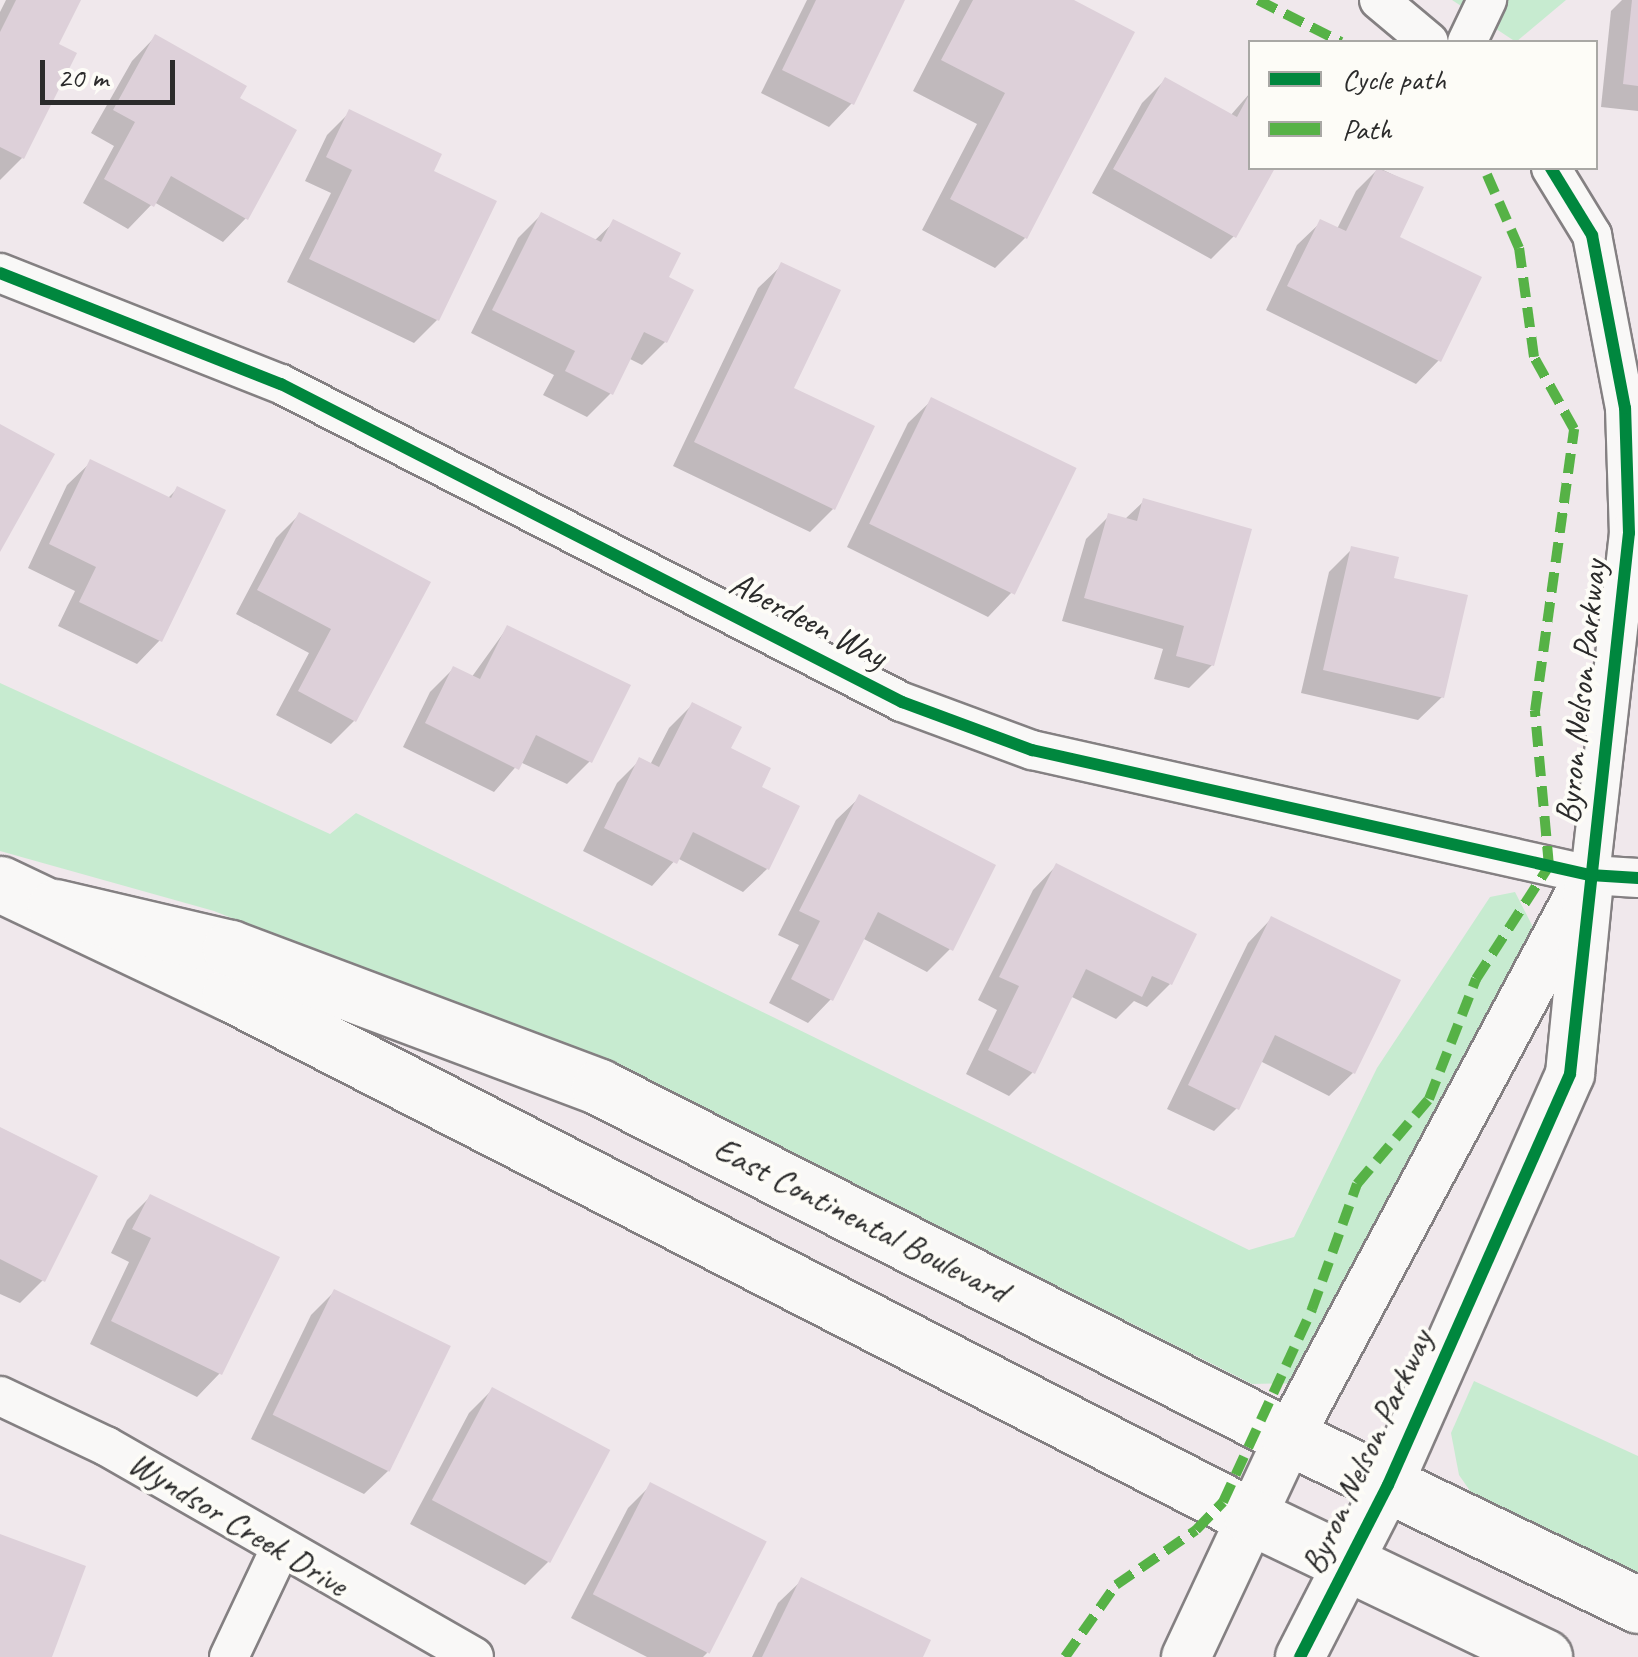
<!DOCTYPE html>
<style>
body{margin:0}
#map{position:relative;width:1638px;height:1657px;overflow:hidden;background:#f0e8ec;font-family:Caveat,sans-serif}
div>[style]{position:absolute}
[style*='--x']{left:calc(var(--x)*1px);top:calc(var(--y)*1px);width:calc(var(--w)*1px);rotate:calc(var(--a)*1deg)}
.green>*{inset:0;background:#c7ebd0}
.shadow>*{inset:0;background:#0003}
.building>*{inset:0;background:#ddd0d9;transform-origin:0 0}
.roads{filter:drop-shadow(2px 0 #848082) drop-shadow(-2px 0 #848082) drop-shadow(0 2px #848082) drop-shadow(0 -2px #848082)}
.minor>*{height:38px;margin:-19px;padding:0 19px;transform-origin:19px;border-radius:19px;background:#f9f8f7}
.tertiary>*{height:48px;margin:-24px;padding:0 24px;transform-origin:24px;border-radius:24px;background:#f9f8f7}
.secondary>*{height:55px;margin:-27.5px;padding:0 27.5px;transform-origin:27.5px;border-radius:27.5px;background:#f9f8f7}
.quiet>*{height:10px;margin-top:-5px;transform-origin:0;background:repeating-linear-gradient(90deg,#56b246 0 20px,transparent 0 30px)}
.cycleway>*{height:12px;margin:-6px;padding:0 6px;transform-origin:6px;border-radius:6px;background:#00873e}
span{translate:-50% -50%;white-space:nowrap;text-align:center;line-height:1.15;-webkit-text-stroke:8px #fdfcf7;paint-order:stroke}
.street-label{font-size:35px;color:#2b2b2b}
.legend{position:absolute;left:1248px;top:40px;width:350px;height:130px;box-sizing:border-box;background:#fdfcf7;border:2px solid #a9a8a5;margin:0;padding:12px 18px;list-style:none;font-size:30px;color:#2b2b2b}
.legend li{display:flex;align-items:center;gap:20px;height:50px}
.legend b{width:50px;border:2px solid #a9a8a5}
.scale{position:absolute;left:40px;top:60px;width:135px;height:45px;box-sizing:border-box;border:5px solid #2b2b2b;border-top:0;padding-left:12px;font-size:30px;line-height:35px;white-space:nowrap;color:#2b2b2b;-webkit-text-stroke:8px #fdfcf7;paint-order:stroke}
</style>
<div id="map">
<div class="green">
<div style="clip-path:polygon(1452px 0,1566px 0,1516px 42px)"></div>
<div style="clip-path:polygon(0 683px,330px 834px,356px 813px,1249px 1250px,1294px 1237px,1377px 1068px,1490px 897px,1515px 892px,1537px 935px,1305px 1383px,1252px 1384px,679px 1096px,214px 911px,0 851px)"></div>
<div style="clip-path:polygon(1474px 1381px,1638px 1456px,1638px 1580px,1475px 1498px,1459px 1475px,1451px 1433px)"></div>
</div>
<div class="shadow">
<div style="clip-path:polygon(6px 0,78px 0,56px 45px,22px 158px,0 180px,0 12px)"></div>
<div style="clip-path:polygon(807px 0,902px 0,852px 103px,829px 127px,761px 93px)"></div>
<div style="clip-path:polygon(960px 0,1069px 0,1025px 238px,995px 268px,922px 230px,977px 124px,913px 91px)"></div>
<div style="clip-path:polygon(1622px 0,1638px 0,1638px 111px,1601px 107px,1611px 11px)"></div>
<div style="clip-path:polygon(155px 37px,237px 99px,246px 218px,223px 242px,154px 202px,128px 229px,83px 203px,114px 146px,91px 133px,132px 61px)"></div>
<div style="clip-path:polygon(1165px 80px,1230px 116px,1250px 93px,1250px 168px,1272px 168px,1234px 236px,1211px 259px,1092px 193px,1142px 103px)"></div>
<div style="clip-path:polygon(350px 112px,431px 172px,437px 320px,414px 343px,287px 282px,331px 193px,305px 181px,327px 135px)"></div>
<div style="clip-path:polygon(1379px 168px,1421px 188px,1397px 238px,1439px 360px,1416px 384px,1266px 310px,1297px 245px,1321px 222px,1337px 229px,1356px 191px)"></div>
<div style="clip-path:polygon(541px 215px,594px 241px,614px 222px,666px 279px,665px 342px,642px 365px,628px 358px,610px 394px,587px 417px,543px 395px,554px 375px,471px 333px,518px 238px)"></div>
<div style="clip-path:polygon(782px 265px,791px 389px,833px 509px,810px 532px,673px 466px,758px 288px)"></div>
<div style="clip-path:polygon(932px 400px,1011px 593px,988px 617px,847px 547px,908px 423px)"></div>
<div style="clip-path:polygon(91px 462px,167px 499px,177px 489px,160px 640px,137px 664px,58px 626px,75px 591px,28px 568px,67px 485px)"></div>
<div style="clip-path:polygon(1144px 501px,1212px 665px,1189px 688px,1154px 679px,1163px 649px,1062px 621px,1086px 539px,1109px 516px,1124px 520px)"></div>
<div style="clip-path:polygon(299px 515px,427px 583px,354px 721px,331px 744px,276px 715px,309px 653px,236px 614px,276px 538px)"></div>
<div style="clip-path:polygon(1352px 549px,1442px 697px,1418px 720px,1301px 693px,1329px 572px)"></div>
<div style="clip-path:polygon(507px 628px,590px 761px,567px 784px,520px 762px,494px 792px,403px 747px,430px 692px,453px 669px,471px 678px)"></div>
<div style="clip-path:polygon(692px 705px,758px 788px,767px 869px,743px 892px,677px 858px,652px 886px,583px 851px,617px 783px,640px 760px,650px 765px,669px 728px)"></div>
<div style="clip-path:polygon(860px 797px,950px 949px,927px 972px,862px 938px,831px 999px,808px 1023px,769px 1003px,799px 945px,778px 935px,836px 820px)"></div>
<div style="clip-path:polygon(1056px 866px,1170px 984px,1147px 1007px,1134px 1001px,1116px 1019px,1070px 996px,1032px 1073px,1009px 1096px,966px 1074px,997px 1010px,978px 1000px,1033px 890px)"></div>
<div style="clip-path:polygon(1271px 919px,1353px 1073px,1329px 1096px,1260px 1061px,1237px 1108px,1214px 1131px,1167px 1109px,1248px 943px)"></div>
<div style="clip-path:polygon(0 1130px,43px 1280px,20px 1303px,0 1294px)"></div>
<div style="clip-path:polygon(150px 1197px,220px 1373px,197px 1397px,90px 1344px,129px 1262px,111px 1253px,127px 1220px)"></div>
<div style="clip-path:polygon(334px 1292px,448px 1348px,388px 1471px,364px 1494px,251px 1439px,311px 1315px)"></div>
<div style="clip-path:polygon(492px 1390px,548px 1562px,525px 1585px,410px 1524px,469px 1413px)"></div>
<div style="clip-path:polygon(651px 1485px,707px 1653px,703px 1657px,647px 1657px,571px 1618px,628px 1508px)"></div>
<div style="clip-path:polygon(802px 1580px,920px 1657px,752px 1657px,778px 1603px)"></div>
</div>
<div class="building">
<div style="clip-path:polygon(16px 0,81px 0,59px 44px,77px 53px,24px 159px,0 147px,0 32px)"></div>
<div style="clip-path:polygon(816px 0,905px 0,854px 105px,782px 70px)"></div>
<div style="clip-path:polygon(973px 0,1074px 0,1135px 32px,1027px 239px,950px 199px,1005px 93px,941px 60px)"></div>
<div style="clip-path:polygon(1632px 0,1638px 0,1638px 86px,1623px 84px)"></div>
<div style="clip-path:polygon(155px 34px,247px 86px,240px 98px,297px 130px,248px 220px,171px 176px,154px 207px,104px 179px,135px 122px,113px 110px)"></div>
<div style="clip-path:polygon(1165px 77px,1237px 117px,1250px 93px,1250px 168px,1275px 168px,1236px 238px,1113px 169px)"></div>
<div style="clip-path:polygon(349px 109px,442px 154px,434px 171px,497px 201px,439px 321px,309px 259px,352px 170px,326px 157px)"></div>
<div style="clip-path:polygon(1377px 168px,1424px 187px,1400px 237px,1482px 277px,1441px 362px,1287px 286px,1320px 219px,1346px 231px)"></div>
<div style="clip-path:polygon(541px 212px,601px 242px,613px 219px,681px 253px,669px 277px,694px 290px,667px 343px,644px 332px,613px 395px,565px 371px,575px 351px,492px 310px)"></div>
<div style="clip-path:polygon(781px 262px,841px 290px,794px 388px,875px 426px,835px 510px,694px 442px)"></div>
<div style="left:931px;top:397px;width:162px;height:141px;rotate:26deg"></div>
<div style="clip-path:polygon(0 424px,55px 454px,0 552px)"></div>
<div style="clip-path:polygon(90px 459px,171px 498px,177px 486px,226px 510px,162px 642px,79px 602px,96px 567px,49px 544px)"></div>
<div style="clip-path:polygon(1143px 498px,1252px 529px,1214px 666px,1176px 656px,1184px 626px,1084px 598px,1108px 513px,1137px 521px)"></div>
<div style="clip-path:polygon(299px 512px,431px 582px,356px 722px,298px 691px,331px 629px,257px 590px)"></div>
<div style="clip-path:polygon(1351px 546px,1399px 557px,1394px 578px,1468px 595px,1444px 698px,1323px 670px)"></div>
<div style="clip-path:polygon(507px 625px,631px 685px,592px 763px,536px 735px,519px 770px,425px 723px,453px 666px,480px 679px)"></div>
<div style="clip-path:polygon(692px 702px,742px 727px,731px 748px,771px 768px,762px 787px,800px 806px,769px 870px,693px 832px,677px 864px,604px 828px,639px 757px,659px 767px)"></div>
<div style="clip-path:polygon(859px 794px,996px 865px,953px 951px,878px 912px,833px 1001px,791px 979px,820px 921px,799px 911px)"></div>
<div style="clip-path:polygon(1056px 863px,1197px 934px,1172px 985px,1152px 976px,1142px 997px,1086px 969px,1035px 1074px,988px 1050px,1019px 986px,999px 977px)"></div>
<div style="clip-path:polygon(1271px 916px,1401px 980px,1355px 1074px,1275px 1035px,1239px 1110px,1188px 1085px)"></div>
<div style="clip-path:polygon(0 1127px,98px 1176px,45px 1282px,0 1259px)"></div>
<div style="clip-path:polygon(150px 1194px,280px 1257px,222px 1375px,111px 1321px,151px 1238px,132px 1229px)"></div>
<div style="left:334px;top:1289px;width:130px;height:140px;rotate:26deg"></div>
<div style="left:492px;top:1387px;width:134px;height:128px;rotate:28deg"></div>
<div style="left:650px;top:1482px;width:131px;height:126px;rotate:27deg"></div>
<div style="clip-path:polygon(0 1534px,86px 1566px,52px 1657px,0 1657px)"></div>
<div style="clip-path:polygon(801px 1577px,931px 1640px,923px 1657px,762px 1657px)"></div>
</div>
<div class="roads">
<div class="minor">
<div style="--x:1379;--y:0;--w:65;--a:40"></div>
<div style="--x:1467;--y:42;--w:47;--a:-64.5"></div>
<div style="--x:1551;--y:168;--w:79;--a:58.5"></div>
<div style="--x:1592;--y:235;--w:176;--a:79.2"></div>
<div style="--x:1625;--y:408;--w:125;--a:88.2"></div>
<div style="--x:1629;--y:533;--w:344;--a:96.5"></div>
<div style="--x:0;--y:273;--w:302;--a:21.6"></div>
<div style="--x:281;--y:384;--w:698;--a:27.12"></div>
<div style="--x:902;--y:702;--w:139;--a:20.3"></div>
<div style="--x:1032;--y:750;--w:572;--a:12.63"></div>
<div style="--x:1590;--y:875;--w:48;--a:3.6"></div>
<div style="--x:0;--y:1396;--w:117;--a:25.3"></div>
<div style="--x:106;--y:1446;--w:424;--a:29.8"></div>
<div style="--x:229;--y:1657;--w:119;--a:-64.7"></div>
</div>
<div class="tertiary">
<div style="--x:1186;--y:1657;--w:243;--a:-64.9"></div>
<div style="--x:1289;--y:1437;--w:638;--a:-61.83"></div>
<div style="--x:1300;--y:1657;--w:193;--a:-62.9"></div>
<div style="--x:1388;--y:1485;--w:449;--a:-66.1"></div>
<div style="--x:1570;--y:1074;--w:184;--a:-84.4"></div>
</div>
<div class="secondary">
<div style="--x:0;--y:884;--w:255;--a:25.4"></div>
<div style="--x:230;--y:993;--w:1149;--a:27.15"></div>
<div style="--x:1252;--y:1517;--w:324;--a:25.6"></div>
<div style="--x:55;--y:907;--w:180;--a:13.2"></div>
<div style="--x:230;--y:948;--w:394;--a:20.6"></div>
<div style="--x:599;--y:1087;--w:774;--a:26.9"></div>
<div style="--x:1289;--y:1437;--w:387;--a:25.7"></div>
</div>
</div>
<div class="quiet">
<div style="--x:1258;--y:0;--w:93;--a:26.8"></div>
<div style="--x:1065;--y:1657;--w:88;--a:-54.7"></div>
<div style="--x:1116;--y:1585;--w:97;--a:-34.5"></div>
<div style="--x:1196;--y:1530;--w:39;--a:-46"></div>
<div style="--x:1223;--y:1502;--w:213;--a:-65.2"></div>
<div style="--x:1312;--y:1309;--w:133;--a:-70.2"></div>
<div style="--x:1357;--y:1184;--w:111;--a:-49.7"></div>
<div style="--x:1429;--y:1099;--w:129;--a:-68.6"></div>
<div style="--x:1476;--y:979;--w:135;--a:-57.1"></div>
<div style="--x:1549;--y:866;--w:156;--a:-95.2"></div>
<div style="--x:1535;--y:711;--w:285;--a:-82.1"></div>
<div style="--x:1574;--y:429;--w:82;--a:-119.1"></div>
<div style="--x:1534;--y:357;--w:110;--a:-97.8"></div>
<div style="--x:1519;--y:248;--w:87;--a:-113.6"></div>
</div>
<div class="cycleway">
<div style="--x:0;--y:273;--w:302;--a:21.6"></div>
<div style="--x:281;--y:384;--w:698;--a:27.12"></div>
<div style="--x:902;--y:702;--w:139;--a:20.3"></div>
<div style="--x:1032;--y:750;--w:572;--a:12.63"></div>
<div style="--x:1590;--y:875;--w:48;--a:3.6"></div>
<div style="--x:1300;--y:1657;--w:193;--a:-62.9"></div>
<div style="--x:1388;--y:1485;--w:449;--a:-66.1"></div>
<div style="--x:1570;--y:1074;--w:544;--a:-83.78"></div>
<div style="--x:1629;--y:533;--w:125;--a:-91.8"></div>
<div style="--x:1625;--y:408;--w:176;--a:-100.8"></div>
<div style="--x:1592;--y:235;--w:79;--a:-121.5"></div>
</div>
<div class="street-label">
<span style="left:808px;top:620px;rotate:27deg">Aberdeen Way</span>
<span style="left:1581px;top:692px;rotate:-84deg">Byron Nelson Parkway</span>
<span style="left:861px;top:1220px;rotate:27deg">East Continental Boulevard</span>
<span style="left:1367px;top:1452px;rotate:-65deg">Byron Nelson Parkway</span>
<span style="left:238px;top:1524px;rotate:31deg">Wyndsor Creek Drive</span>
</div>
<ul class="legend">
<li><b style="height:12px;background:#00873e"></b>Cycle path</li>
<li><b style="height:12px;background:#56b246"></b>Path</li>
</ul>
<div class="scale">20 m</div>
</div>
